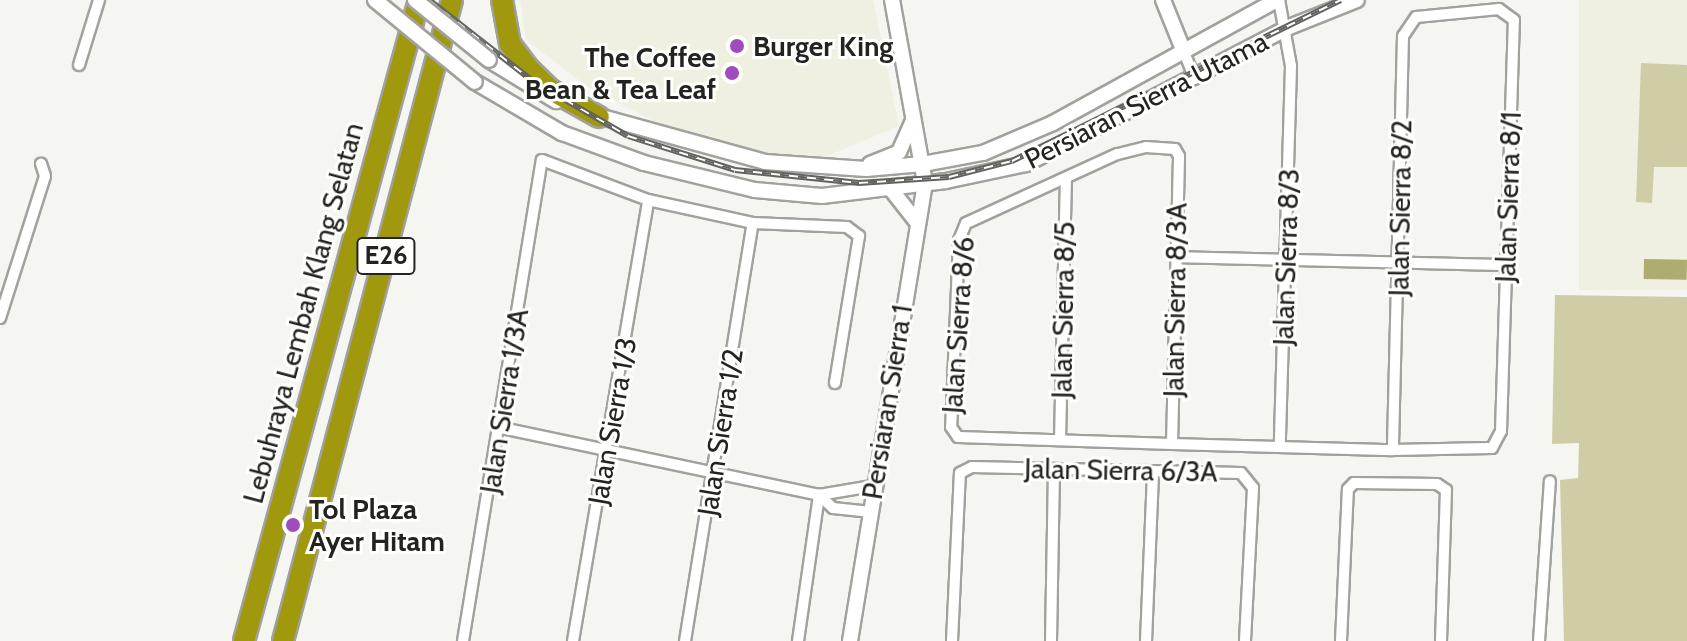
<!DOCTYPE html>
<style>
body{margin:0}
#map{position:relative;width:1687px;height:641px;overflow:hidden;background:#f5f5f1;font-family:Cabin,sans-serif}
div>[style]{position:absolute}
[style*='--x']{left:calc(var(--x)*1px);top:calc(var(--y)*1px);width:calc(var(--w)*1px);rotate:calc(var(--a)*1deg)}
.built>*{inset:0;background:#efefe2;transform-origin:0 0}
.green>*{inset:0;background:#cfcda5}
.water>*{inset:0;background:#afac71;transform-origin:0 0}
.roads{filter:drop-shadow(2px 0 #a1a19d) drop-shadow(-2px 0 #a1a19d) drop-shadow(0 2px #a1a19d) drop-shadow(0 -2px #a1a19d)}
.street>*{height:10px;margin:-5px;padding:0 5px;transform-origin:5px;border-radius:5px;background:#fff}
.secondary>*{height:14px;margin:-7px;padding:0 7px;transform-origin:7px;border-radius:7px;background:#fff}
.highway>*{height:20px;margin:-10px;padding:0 10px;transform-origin:10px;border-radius:10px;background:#a0980d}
.rail>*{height:6px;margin-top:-3px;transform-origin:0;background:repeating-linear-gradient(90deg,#fffffe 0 9px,#626260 0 18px);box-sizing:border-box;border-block:2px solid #626260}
.bridges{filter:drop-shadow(2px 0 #a1a19d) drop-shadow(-2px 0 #a1a19d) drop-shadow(0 2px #a1a19d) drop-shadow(0 -2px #a1a19d)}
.secondary-bridge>*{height:14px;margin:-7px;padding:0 7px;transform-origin:7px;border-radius:7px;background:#fff}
.dots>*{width:22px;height:22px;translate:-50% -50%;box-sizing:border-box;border:4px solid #fffffe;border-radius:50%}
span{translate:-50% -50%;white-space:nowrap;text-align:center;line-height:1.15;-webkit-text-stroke:6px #fffffe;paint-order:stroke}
.shield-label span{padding:2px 6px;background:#fffffe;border:2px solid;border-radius:6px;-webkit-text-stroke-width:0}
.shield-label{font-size:26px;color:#232321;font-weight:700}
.poi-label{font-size:28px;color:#232321;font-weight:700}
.left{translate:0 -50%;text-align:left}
.right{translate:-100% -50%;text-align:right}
.street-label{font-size:28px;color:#232321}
</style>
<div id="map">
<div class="built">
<div style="clip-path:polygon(520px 0,873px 0,899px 126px,817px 160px,758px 157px,673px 131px,588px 87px,526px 40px)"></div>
<div style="left:1579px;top:0;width:108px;height:290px"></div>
</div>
<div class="green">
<div style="clip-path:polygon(1641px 63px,1687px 65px,1687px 167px,1654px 167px,1652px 203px,1636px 202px)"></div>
<div style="clip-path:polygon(1555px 295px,1687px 297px,1687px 641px,1564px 641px,1560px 480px,1578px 478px,1579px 443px,1552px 444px)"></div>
</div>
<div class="water">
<div style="left:1644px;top:259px;width:43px;height:20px;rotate:1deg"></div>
</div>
<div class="roads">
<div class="street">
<div style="--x:1279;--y:0;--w:67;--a:79.7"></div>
<div style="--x:1291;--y:66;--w:381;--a:91.7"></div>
<div style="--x:1184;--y:52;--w:29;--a:68"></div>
<div style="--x:79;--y:65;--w:68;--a:-72.9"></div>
<div style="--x:1176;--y:257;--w:330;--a:1.4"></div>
<div style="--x:0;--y:318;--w:149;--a:-72.4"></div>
<div style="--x:45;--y:176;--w:13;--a:-108"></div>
<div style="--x:502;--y:428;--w:324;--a:11.9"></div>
<div style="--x:819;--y:495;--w:54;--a:-9.6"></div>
<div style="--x:1060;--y:440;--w:260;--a:-88.7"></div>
<div style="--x:1172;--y:444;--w:288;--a:-88.6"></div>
<div style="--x:1179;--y:156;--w:8;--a:-120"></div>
<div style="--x:1175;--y:149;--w:29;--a:-176"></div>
<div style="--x:1146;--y:147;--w:30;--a:166"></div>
<div style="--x:1117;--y:154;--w:166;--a:155.4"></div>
<div style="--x:966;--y:223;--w:18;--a:112"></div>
<div style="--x:959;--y:240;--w:187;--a:92.4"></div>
<div style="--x:951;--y:427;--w:12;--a:55"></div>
<div style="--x:958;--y:437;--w:214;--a:1.9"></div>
<div style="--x:1172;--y:444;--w:221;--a:1.6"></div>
<div style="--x:1393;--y:450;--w:99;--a:-1.2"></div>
<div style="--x:1492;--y:448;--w:19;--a:-62"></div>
<div style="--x:1501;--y:431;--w:411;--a:-88.2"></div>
<div style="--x:1514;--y:20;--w:19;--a:-144"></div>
<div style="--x:1499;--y:9;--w:83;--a:174.5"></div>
<div style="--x:1416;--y:17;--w:23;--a:124"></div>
<div style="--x:1403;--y:36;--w:414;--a:91.4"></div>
<div style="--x:819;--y:495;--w:19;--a:43"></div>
<div style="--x:833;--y:508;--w:36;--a:6"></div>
<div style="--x:463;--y:641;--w:487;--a:-80.7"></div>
<div style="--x:542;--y:160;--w:113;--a:20.7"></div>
<div style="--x:648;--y:200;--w:107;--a:12.4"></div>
<div style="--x:753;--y:223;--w:94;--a:2.4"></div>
<div style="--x:847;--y:227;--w:15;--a:37"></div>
<div style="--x:859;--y:236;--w:149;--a:99.3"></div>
<div style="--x:573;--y:641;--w:447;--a:-80.3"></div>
<div style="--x:685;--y:641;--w:423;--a:-80.8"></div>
<div style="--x:798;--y:641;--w:148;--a:-81.8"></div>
<div style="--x:952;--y:641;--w:168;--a:-87.3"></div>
<div style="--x:960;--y:473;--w:13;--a:-27"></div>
<div style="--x:972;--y:467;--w:269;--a:1.3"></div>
<div style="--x:1241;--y:473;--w:19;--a:51"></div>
<div style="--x:1253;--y:488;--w:153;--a:93"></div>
<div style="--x:1051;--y:641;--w:172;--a:-89"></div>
<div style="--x:1146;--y:641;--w:170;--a:-87.6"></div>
<div style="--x:1341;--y:641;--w:152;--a:-87.4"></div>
<div style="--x:1348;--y:489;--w:8;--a:-45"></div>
<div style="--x:1354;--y:483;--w:83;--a:0.7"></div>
<div style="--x:1437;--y:484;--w:11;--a:34"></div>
<div style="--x:1446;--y:490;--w:151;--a:91.9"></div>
<div style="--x:1539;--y:641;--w:160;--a:-86.1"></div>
</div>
<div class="secondary">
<div style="--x:1163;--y:0;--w:56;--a:68"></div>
<div style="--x:489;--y:60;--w:79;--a:31.5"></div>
<div style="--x:475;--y:82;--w:101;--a:30.4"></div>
<div style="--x:562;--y:133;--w:87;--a:20.1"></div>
<div style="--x:644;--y:163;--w:114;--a:13.7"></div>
<div style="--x:755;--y:190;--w:67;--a:5.1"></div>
<div style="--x:822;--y:196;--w:125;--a:-6.9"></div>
<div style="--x:946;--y:181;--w:82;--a:-12"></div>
<div style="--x:1026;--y:164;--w:294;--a:-27.5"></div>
<div style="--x:1287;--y:28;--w:75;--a:-21.8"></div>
<div style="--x:591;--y:114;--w:180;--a:15.4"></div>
<div style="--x:765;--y:162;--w:101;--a:4"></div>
<div style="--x:866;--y:169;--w:57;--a:-5"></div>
<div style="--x:923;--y:164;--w:61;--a:-10.4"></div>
<div style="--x:983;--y:153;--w:76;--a:-23.2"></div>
<div style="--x:1053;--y:123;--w:256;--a:-28.8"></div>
<div style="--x:870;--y:164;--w:31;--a:-22"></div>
<div style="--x:899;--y:152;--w:35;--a:-66"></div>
<div style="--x:890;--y:188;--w:42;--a:51.8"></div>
<div style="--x:850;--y:641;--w:464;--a:-80.7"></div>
<div style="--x:925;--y:183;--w:186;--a:-100.2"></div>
</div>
<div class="highway">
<div style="--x:502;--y:0;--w:45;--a:79.7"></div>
<div style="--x:510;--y:44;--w:31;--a:53"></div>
<div style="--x:529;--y:69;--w:30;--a:44"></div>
<div style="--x:551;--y:90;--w:55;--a:29.4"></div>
<div style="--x:244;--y:641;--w:664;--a:-74.73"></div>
<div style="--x:283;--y:641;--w:663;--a:-75.23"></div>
</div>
</div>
<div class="rail">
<div style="--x:429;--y:0;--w:133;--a:38"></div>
<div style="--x:534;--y:82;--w:108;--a:29.9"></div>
<div style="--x:628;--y:136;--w:112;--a:17.6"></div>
<div style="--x:735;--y:170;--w:125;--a:6"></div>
<div style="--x:859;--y:183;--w:90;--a:-3.8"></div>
<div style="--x:949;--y:177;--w:65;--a:-14.3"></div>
<div style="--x:1012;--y:161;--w:366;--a:-26.1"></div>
</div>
<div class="bridges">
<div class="secondary-bridge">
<div style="--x:375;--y:0;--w:129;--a:39.4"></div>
<div style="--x:415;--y:0;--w:95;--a:39"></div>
</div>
</div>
<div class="dots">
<div style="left:737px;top:46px;background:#9f4dbd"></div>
<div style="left:732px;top:73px;background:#9f4dbd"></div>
<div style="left:293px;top:525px;background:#9f4dbd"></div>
</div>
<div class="shield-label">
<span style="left:386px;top:256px">E26</span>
</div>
<div class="poi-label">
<span class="left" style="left:753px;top:46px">Burger King</span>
<span class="right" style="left:716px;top:73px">The Coffee<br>Bean &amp; Tea Leaf</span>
<span class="left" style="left:309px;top:525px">Tol Plaza<br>Ayer Hitam</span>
</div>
<div class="street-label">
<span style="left:1146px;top:100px;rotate:-27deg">Persiaran Sierra Utama</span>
<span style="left:1508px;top:197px;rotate:-88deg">Jalan Sierra 8/1</span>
<span style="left:1400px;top:208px;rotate:-89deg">Jalan Sierra 8/2</span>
<span style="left:1286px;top:257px;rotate:-88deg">Jalan Sierra 8/3</span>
<span style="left:1175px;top:300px;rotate:-89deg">Jalan Sierra 8/3A</span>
<span style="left:1063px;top:310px;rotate:-89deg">Jalan Sierra 8/5</span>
<span style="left:303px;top:313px;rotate:-75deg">Lebuhraya Lembah Klang Selatan</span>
<span style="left:958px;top:325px;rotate:-86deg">Jalan Sierra 8/6</span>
<span style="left:504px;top:401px;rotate:-81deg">Jalan Sierra 1/3A</span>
<span style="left:887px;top:402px;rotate:-81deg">Persiaran Sierra 1</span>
<span style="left:612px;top:421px;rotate:-80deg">Jalan Sierra 1/3</span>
<span style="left:720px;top:432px;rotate:-81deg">Jalan Sierra 1/2</span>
<span style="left:1121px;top:470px;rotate:1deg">Jalan Sierra 6/3A</span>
</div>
</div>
